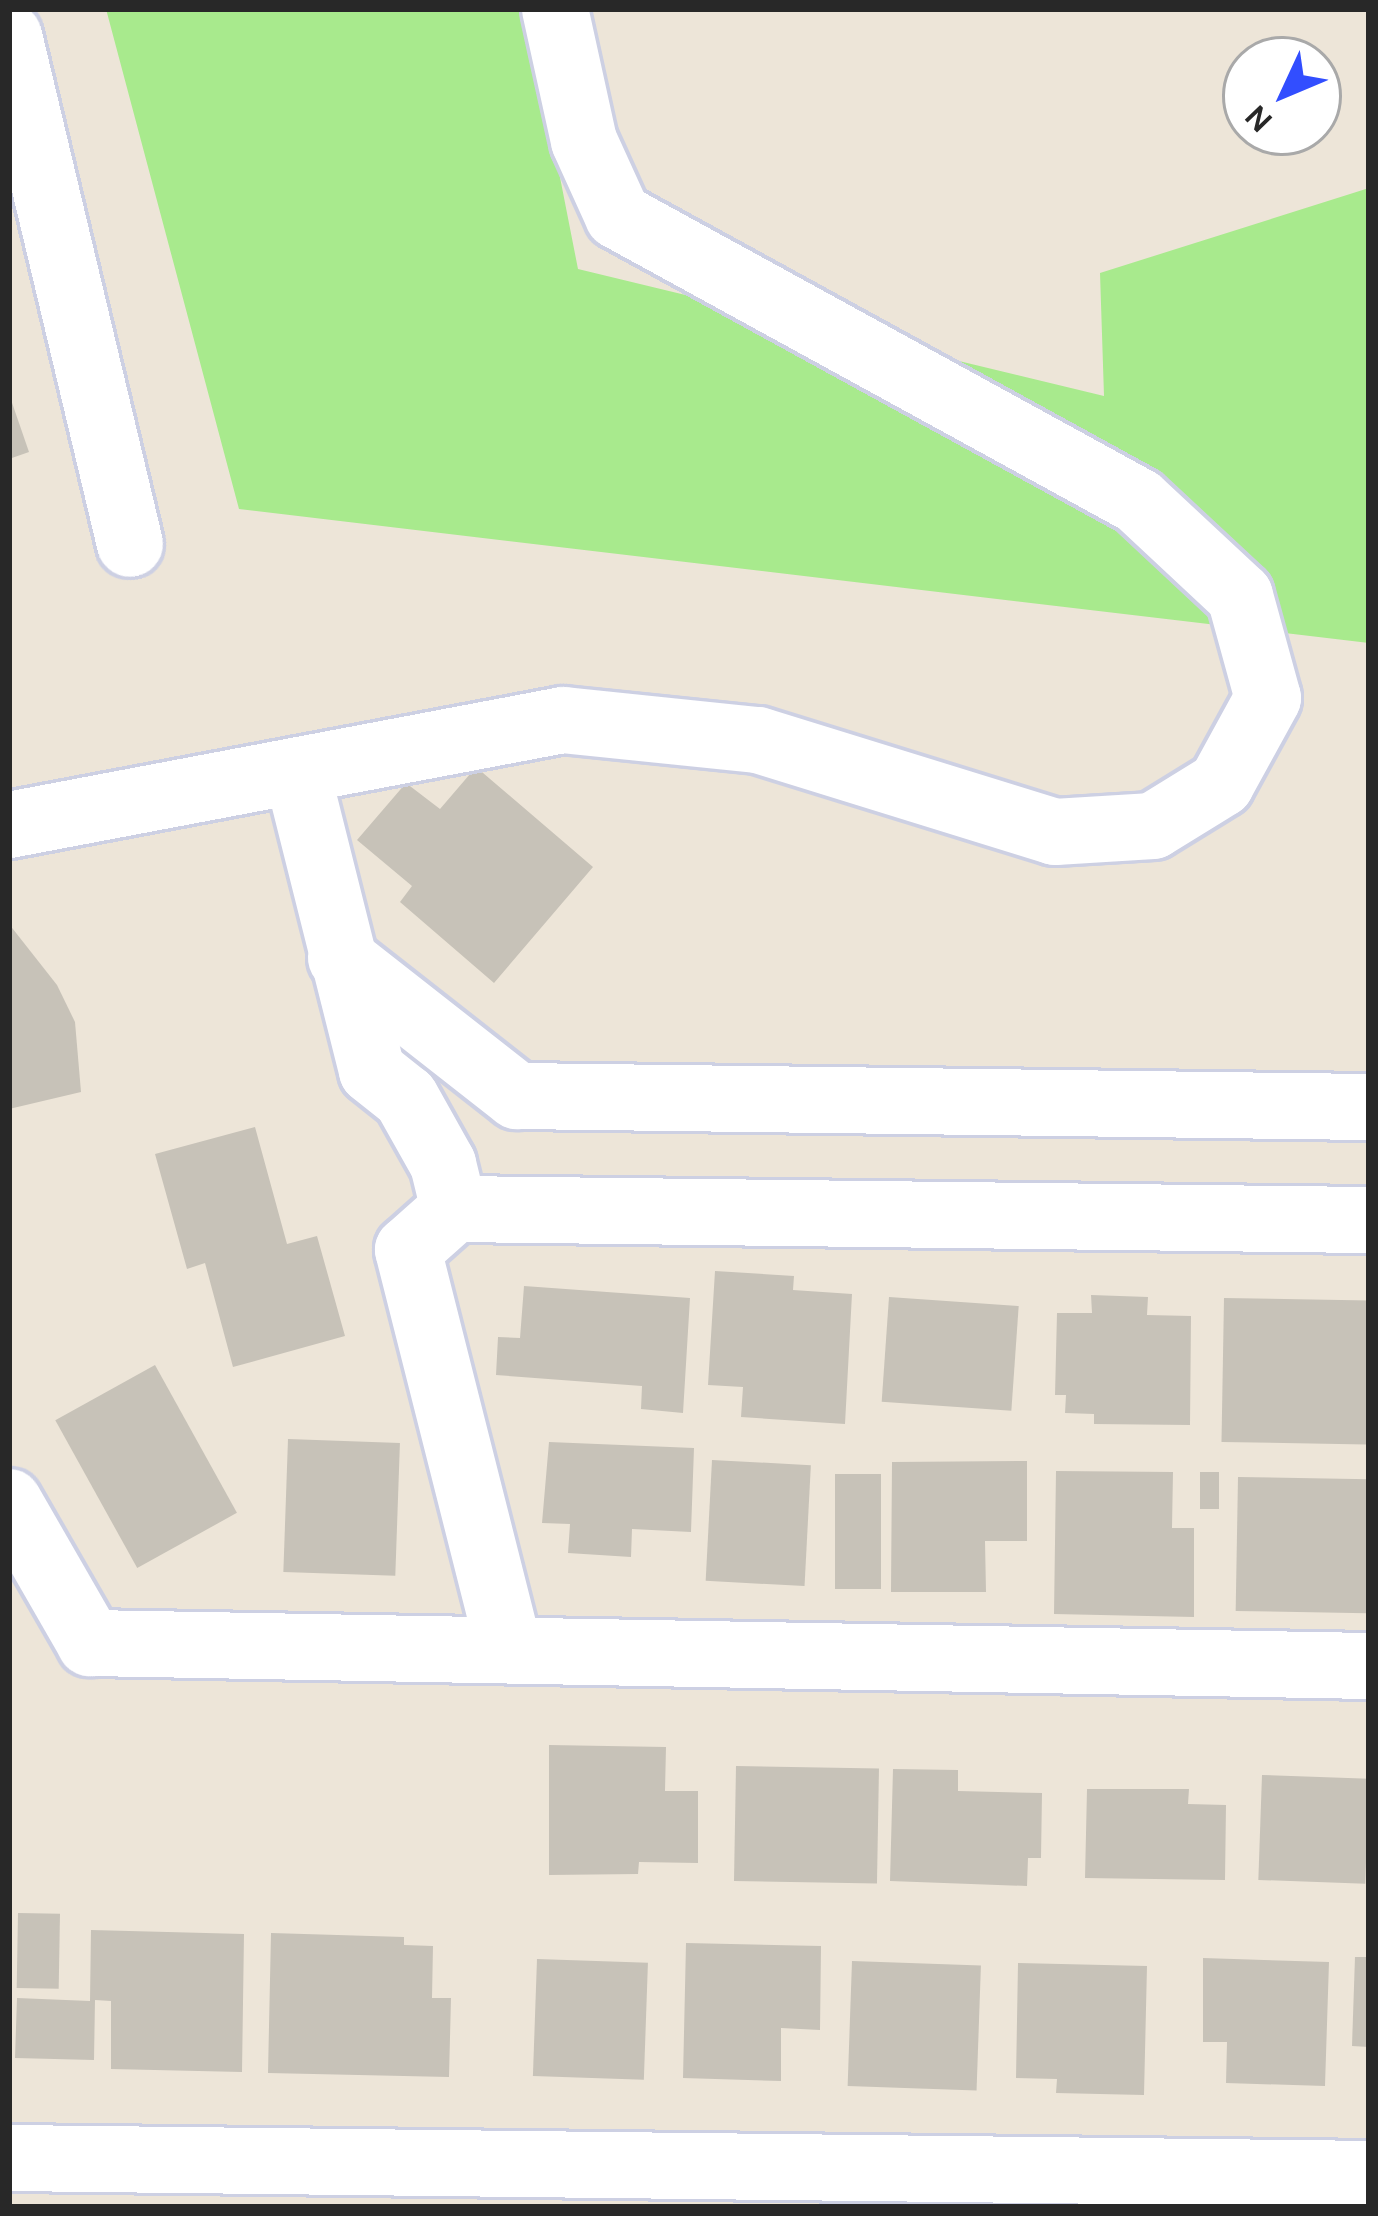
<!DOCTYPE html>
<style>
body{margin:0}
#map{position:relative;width:1378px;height:2216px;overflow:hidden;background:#ede5d8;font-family:Karla,sans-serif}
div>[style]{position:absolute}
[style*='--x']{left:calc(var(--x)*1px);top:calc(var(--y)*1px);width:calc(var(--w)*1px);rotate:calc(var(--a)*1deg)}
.green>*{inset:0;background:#a8ea8d}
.building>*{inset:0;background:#c7c2b8;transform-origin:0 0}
.roads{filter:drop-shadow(3px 0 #cdd0e3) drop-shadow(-3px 0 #cdd0e3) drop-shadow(0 3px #cdd0e3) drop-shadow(0 -3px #cdd0e3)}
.minor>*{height:66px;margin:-33px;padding:0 33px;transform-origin:33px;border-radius:33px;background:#fff}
span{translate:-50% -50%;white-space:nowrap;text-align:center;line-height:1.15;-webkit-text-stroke:9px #fff;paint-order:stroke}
.frame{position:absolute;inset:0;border:12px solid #282828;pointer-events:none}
.north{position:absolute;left:1222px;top:36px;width:120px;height:120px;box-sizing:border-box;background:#fff;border:3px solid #a9a9a9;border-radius:50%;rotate:226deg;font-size:33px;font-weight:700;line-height:48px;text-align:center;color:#282828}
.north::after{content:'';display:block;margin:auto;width:42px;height:54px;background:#324eff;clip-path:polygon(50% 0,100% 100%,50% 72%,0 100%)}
</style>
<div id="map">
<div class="green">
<div style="clip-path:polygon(106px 9px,527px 9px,578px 269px,1104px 396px,1100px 273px,1369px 188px,1369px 643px,239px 509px)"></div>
</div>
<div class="building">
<div style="clip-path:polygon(9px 394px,29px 452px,9px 459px)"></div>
<div style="clip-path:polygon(476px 767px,593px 867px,494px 983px,400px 902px,412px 886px,357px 840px,406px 783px,440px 809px)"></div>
<div style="clip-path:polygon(9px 924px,57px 985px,75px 1022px,81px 1092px,9px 1109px)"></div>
<div style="clip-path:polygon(255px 1127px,287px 1244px,317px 1236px,345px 1336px,233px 1367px,205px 1263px,187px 1269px,155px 1154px)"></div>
<div style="clip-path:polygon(715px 1271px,794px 1276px,793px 1290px,852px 1294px,845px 1424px,741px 1417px,743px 1387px,708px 1385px)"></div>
<div style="clip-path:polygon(524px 1286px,690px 1298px,683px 1413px,641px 1409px,642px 1386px,496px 1375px,498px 1337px,520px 1338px)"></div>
<div style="clip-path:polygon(1091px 1295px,1148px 1297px,1147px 1315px,1191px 1316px,1190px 1425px,1094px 1424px,1094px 1414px,1065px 1413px,1066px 1395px,1055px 1395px,1057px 1313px,1092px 1313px)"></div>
<div style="left:889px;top:1297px;width:130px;height:105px;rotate:4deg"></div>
<div style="left:1224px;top:1298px;width:145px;height:144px;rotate:1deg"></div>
<div style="left:155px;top:1365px;width:169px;height:114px;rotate:61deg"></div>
<div style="left:288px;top:1439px;width:112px;height:133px;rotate:2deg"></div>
<div style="clip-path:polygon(549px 1442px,694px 1448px,691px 1532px,632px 1529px,631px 1557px,568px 1553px,570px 1524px,542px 1523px)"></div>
<div style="left:712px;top:1460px;width:99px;height:121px;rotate:3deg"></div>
<div style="clip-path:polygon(1027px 1461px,1027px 1541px,985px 1541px,986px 1592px,891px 1592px,892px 1462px)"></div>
<div style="clip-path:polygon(1056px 1471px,1173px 1472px,1172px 1528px,1194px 1528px,1194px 1617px,1054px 1614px)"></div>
<div style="left:1200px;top:1472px;width:19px;height:37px"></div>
<div style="left:835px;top:1474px;width:46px;height:115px"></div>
<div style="left:1238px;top:1477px;width:131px;height:134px;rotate:1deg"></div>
<div style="clip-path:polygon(549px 1745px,666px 1747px,665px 1791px,698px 1791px,698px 1863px,639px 1862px,638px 1874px,549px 1875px)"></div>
<div style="left:736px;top:1766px;width:143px;height:115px;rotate:1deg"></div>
<div style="clip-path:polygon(893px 1769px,958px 1770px,958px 1791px,1042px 1793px,1041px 1858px,1028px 1858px,1027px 1886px,890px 1881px)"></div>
<div style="left:1262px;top:1775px;width:107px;height:105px;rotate:2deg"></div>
<div style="clip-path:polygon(1087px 1789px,1189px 1789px,1188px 1804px,1226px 1805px,1225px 1880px,1085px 1878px)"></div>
<div style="left:18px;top:1913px;width:42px;height:75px;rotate:1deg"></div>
<div style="clip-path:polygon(91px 1930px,244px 1934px,242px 2072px,111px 2069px,111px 2001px,95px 2000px,94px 2060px,15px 2058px,17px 1998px,90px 2001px)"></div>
<div style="clip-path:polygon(271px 1933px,404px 1937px,404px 1945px,433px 1946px,432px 1998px,451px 1998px,449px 2077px,268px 2073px)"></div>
<div style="clip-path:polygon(686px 1943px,821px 1946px,820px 2030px,781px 2028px,781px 2081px,683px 2078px)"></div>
<div style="clip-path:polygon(1355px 1957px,1369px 1957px,1369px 2047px,1352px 2046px)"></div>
<div style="clip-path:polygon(1203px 1958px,1329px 1962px,1325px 2086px,1226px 2083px,1227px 2042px,1203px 2042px)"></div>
<div style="left:537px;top:1959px;width:111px;height:117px;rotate:2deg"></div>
<div style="left:852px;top:1961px;width:129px;height:125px;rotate:2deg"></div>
<div style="clip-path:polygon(1018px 1963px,1147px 1966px,1144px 2095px,1056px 2093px,1057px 2079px,1016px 2078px)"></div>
</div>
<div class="roads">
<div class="minor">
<div style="--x:9;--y:36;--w:522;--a:76.6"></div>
<div style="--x:297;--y:772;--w:308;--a:75.9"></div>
<div style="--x:372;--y:1071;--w:43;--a:38.5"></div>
<div style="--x:406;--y:1098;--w:76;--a:60.7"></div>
<div style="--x:443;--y:1164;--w:46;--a:76.3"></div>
<div style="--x:9;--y:825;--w:564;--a:-10.73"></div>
<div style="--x:563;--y:720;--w:196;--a:5.9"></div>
<div style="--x:758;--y:740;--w:311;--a:17.2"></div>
<div style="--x:1055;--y:832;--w:98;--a:-3.5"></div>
<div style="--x:1153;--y:826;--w:80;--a:-31.7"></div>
<div style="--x:1221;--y:784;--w:98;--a:-61.3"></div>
<div style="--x:1268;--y:698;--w:106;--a:-105.4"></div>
<div style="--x:1240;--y:596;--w:139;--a:-137"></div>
<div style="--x:1138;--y:501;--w:593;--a:-151.27"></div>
<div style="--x:618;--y:216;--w:82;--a:-114.4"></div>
<div style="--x:584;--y:141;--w:135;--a:-102.4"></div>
<div style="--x:341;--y:958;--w:224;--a:38.1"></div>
<div style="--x:517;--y:1096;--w:852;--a:0.74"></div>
<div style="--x:9;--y:1502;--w:163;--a:60.1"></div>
<div style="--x:90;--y:1643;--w:1279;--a:1.03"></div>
<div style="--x:509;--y:1649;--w:412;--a:-104.2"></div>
<div style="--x:408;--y:1250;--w:62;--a:-41.7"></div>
<div style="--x:454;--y:1209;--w:915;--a:0.69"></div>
<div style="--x:9;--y:2158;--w:1360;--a:0.67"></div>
</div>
</div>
<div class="frame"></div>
<div class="north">N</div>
</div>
